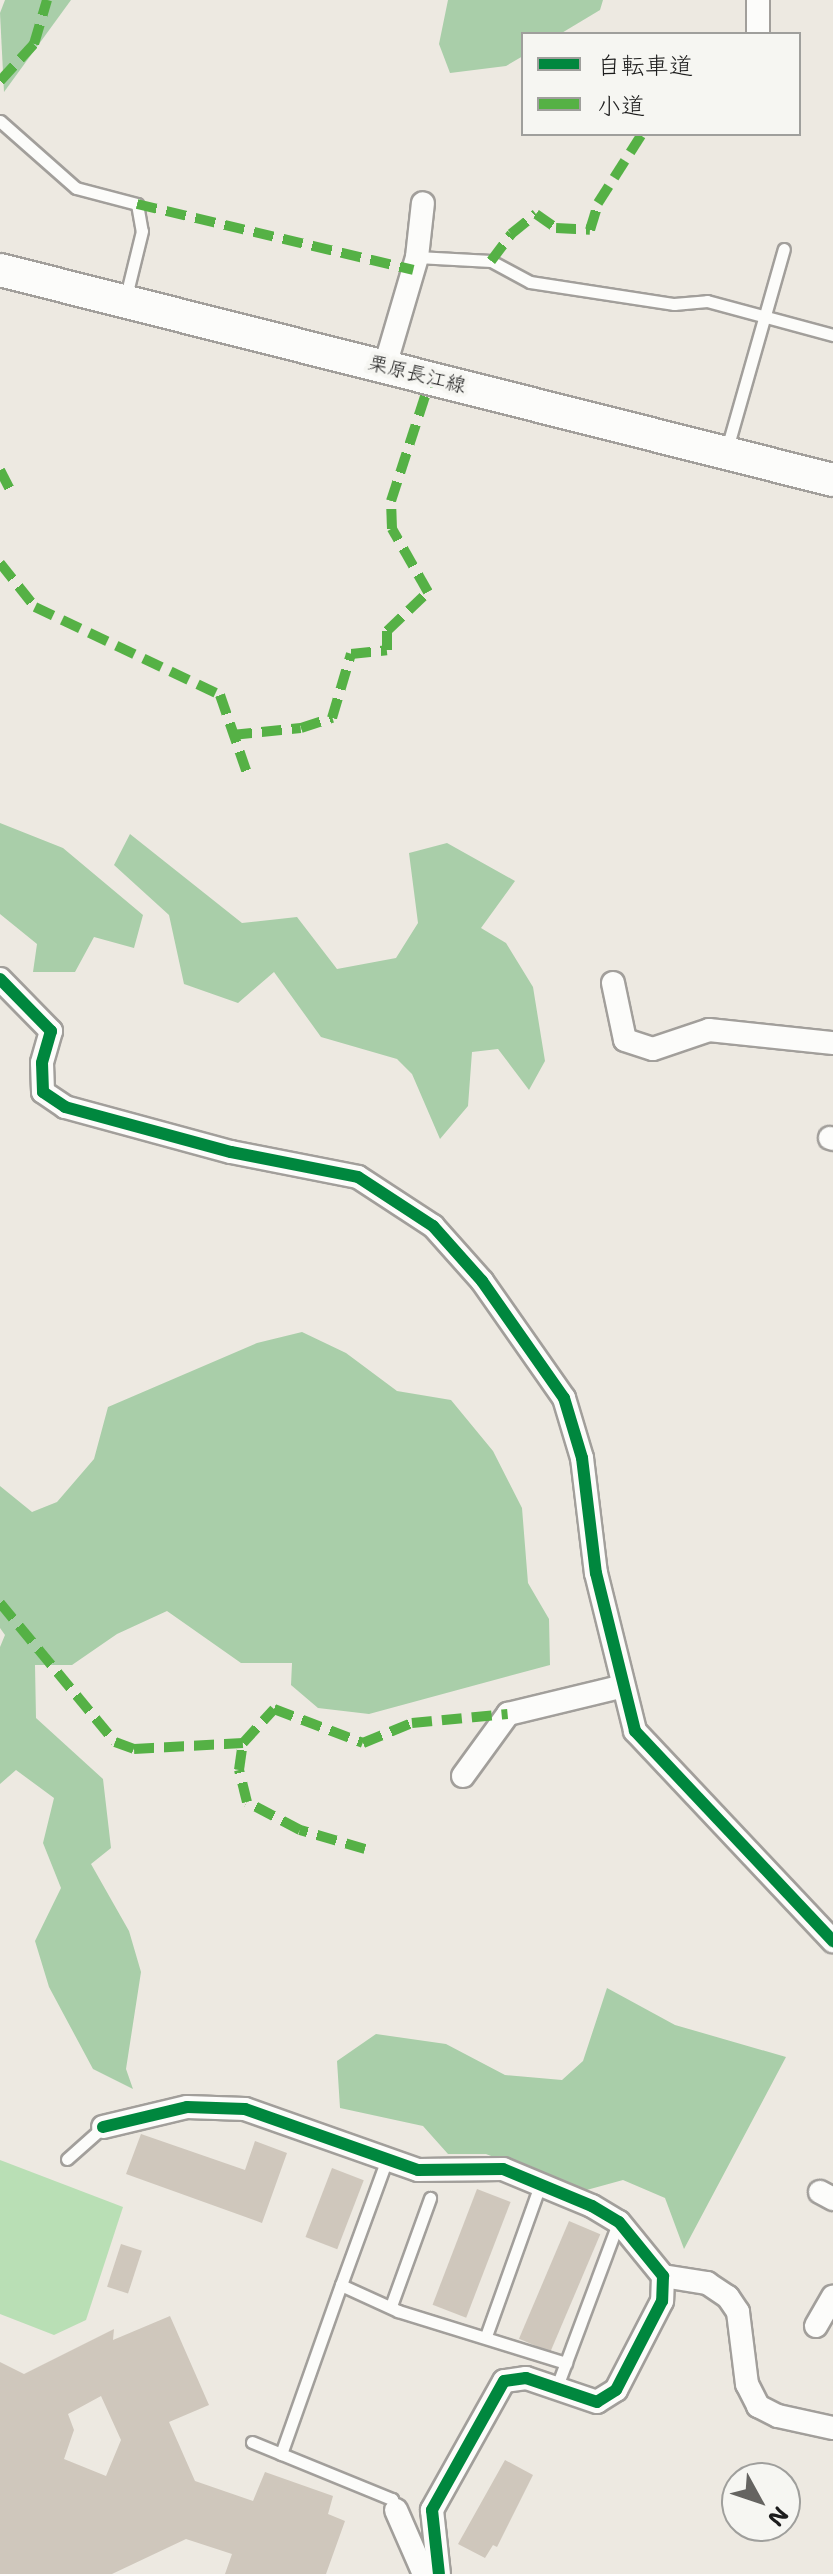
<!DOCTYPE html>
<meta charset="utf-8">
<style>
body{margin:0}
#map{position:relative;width:833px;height:2574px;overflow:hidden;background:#ede9e1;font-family:"Shantell Sans","Klee One",sans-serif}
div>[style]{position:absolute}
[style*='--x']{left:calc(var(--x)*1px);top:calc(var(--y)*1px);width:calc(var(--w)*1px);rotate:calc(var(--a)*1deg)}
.green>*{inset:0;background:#b9dfb5}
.forest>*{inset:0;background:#a9cea9}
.building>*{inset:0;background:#cfc7bc;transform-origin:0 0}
.roads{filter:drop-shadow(2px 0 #a29f9b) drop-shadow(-2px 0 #a29f9b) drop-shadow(0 2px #a29f9b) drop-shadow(0 -2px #a29f9b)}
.service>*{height:11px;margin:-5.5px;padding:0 5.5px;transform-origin:5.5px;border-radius:5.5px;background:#fcfcfa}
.minor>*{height:22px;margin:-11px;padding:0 11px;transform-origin:11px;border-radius:11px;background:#fcfcfa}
.secondary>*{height:32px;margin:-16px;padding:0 16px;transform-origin:16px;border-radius:16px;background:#fcfcfa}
.quiet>*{height:10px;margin-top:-5px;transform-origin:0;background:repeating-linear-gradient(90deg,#55b145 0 20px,transparent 0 30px)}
.cycleway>*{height:12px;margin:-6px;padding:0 6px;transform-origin:6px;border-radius:6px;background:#00873e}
span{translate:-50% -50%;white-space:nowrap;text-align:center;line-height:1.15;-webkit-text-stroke:8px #f6f6f2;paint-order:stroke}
.street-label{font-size:20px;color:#1c1c1c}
.legend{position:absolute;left:521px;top:32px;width:280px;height:104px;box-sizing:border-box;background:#f6f6f2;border:2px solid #9f9f9c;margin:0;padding:10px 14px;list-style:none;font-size:24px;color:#1c1c1c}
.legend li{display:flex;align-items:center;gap:16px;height:40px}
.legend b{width:40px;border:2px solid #9f9f9c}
.north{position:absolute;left:721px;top:2462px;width:80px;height:80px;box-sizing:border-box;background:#f6f6f2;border:2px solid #9f9f9c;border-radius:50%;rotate:130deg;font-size:22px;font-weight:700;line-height:32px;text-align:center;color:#1c1c1c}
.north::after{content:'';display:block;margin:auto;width:28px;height:36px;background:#656461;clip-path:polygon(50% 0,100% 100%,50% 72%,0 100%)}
</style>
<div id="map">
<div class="green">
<div style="clip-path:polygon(0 2160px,123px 2207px,86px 2320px,54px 2335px,0 2314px)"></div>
</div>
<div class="forest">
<div style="clip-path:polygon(5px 0,71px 0,4px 92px,0 13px)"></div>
<div style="clip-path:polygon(448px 0,603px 0,600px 10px,560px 34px,523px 34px,523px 56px,506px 66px,450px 73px,439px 44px)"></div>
<div style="clip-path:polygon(0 823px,63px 848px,143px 915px,134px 948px,94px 937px,75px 972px,33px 972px,37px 944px,0 914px)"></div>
<div style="clip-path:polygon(130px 834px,242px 923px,297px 917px,337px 969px,396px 958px,418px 923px,409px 853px,447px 843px,515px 881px,481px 928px,506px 943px,533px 987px,545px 1061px,529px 1090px,498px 1049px,472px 1052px,468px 1106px,440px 1139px,412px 1074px,397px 1059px,321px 1037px,274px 972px,238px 1003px,184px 984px,169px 915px,114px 865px)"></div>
<div style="clip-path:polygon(302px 1332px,346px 1353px,397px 1391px,451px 1400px,493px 1451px,522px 1508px,528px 1583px,549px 1619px,550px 1665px,369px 1714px,318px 1708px,291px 1685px,292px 1663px,241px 1663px,167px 1611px,117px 1634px,72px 1665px,35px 1665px,36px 1718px,103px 1779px,111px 1848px,91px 1864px,129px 1931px,141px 1972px,126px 2069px,133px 2089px,93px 2069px,49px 1987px,35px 1941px,61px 1888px,43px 1843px,54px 1798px,16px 1770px,0 1784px,0 1647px,5px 1635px,0 1628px,0 1486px,32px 1512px,57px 1502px,94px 1459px,108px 1407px,257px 1343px)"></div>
<div style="clip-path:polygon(607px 1988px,675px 2025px,786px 2057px,684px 2249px,665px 2198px,623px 2180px,583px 2191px,486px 2154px,448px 2154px,423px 2126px,340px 2108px,337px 2061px,376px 2034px,446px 2044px,505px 2075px,562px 2080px,583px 2061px)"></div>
</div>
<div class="building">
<div style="clip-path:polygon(141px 2134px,245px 2170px,255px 2141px,287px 2153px,262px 2223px,126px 2174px)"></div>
<div style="left:332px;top:2168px;width:34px;height:74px;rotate:21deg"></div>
<div style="left:477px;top:2189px;width:36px;height:124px;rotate:21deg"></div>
<div style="left:569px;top:2221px;width:34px;height:128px;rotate:23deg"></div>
<div style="left:121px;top:2244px;width:22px;height:45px;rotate:18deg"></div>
<div style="clip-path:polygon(evenodd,170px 2316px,209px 2405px,169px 2422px,195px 2481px,253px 2501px,265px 2472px,333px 2496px,328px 2514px,345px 2521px,326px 2574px,225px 2574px,232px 2554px,186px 2539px,112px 2574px,0 2574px,0 2362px,24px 2374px,114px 2329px,113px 2340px,170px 2316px,101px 2396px,121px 2440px,106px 2476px,64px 2459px,74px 2430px,68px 2414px,101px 2396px)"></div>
<div style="clip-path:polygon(505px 2460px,533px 2475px,497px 2547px,493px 2545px,485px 2558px,458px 2544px)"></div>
</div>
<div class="roads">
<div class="service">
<div style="--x:0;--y:121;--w:101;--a:41.4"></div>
<div style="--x:76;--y:188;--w:63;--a:14.7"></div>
<div style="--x:137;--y:204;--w:27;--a:80"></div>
<div style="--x:142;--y:231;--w:71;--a:103.8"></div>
<div style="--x:417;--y:257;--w:74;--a:3.1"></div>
<div style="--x:491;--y:261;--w:44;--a:28.3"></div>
<div style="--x:530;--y:282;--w:146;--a:8.7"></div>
<div style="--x:674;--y:304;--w:33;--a:-5"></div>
<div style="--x:707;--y:301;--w:131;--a:15.1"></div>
<div style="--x:726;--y:452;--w:211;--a:-74.1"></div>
<div style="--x:67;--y:2159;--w:48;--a:-41.6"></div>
<div style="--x:387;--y:2159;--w:134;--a:110.1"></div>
<div style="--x:341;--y:2285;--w:63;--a:24.5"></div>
<div style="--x:398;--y:2311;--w:176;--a:17.2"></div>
<div style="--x:391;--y:2306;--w:115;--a:-70.1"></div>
<div style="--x:486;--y:2336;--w:160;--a:-70.3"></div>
<div style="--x:556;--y:2389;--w:177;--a:-69.5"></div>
<div style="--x:252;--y:2442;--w:151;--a:22.2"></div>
<div style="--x:392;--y:2499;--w:12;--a:70"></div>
<div style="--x:281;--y:2454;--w:179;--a:-70.5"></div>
</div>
<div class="minor">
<div style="--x:758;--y:34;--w:34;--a:-90"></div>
<div style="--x:385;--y:366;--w:114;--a:-73.6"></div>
<div style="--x:417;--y:257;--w:54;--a:-83.7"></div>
<div style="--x:0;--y:979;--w:73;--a:45.6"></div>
<div style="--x:51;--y:1031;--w:33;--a:106"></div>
<div style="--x:42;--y:1063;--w:29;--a:88"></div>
<div style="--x:43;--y:1092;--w:27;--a:34"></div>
<div style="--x:65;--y:1107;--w:172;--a:15.2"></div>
<div style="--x:231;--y:1152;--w:129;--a:11.1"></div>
<div style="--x:358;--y:1177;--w:90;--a:33.2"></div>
<div style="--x:433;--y:1226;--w:74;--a:48.3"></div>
<div style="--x:482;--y:1281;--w:143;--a:55"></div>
<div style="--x:564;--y:1398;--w:63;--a:73.3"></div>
<div style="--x:582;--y:1458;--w:116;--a:83.1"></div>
<div style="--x:596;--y:1573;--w:163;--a:76.1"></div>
<div style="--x:635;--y:1731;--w:289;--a:46.7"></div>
<div style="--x:613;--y:983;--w:58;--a:78.1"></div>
<div style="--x:625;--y:1040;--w:29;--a:18"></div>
<div style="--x:653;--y:1049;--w:59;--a:-18.7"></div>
<div style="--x:709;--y:1030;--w:125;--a:6"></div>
<div style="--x:830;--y:1138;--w:3;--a:18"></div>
<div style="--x:463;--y:1776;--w:77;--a:-54"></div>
<div style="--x:508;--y:1714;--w:115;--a:-13.6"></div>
<div style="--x:103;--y:2127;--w:86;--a:-13.4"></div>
<div style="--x:187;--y:2107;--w:58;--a:2"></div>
<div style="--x:245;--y:2109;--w:183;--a:19.4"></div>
<div style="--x:418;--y:2170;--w:85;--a:-0.7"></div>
<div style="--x:503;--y:2169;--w:96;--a:22.6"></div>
<div style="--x:592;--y:2206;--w:31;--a:31"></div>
<div style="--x:619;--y:2222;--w:70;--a:50.8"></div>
<div style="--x:663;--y:2276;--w:25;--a:92"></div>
<div style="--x:662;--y:2301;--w:100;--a:117.3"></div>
<div style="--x:616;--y:2390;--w:22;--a:148"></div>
<div style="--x:597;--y:2402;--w:75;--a:-161.3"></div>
<div style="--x:526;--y:2378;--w:22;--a:172"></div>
<div style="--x:504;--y:2381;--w:148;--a:119.2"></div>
<div style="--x:432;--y:2510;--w:64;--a:83.8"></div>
<div style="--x:820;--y:2192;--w:15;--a:28"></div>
<div style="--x:663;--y:2276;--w:45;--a:9"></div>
<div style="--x:707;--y:2283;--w:25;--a:34"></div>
<div style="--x:728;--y:2297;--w:18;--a:56"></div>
<div style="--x:738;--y:2312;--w:73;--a:82.9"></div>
<div style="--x:747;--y:2384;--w:25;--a:63"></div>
<div style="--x:758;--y:2406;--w:22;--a:27"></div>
<div style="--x:778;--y:2416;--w:56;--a:12.3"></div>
<div style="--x:816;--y:2326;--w:34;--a:-60"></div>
<div style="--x:396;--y:2510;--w:70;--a:66.4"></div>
</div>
<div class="secondary">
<div style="--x:0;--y:270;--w:859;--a:14.15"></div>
</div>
</div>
<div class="quiet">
<div style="--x:0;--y:81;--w:50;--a:-47.4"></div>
<div style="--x:34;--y:44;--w:46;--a:-73.5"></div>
<div style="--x:137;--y:204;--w:284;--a:13.4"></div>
<div style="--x:491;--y:261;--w:34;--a:-53"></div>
<div style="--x:511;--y:234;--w:32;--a:-39"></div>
<div style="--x:536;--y:214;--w:24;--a:35"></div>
<div style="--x:556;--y:228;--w:34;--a:3"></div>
<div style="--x:590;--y:230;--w:28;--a:-73"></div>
<div style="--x:598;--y:203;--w:82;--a:-57.5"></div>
<div style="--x:0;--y:470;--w:22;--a:63"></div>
<div style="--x:0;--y:563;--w:56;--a:51.5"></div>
<div style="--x:35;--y:607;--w:205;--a:25.4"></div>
<div style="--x:220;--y:695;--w:86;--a:70.9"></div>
<div style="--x:232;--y:735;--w:69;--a:-5.8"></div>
<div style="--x:301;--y:728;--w:33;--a:-18"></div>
<div style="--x:332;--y:718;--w:67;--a:-73.5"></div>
<div style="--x:351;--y:654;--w:36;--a:-6"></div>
<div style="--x:387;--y:650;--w:19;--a:-90"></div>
<div style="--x:387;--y:631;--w:57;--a:-43.6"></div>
<div style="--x:428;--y:592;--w:73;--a:-119.7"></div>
<div style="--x:392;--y:529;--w:28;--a:-92"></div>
<div style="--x:391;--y:501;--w:129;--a:-72"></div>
<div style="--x:0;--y:1603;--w:180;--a:50.4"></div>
<div style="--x:115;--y:1742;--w:20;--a:20"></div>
<div style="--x:134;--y:1749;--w:109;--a:-3.2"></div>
<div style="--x:365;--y:1849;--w:68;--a:-163.7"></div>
<div style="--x:300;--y:1830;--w:60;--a:-152.2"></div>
<div style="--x:247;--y:1802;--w:33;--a:-104"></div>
<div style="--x:239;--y:1770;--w:27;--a:-82"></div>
<div style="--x:243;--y:1743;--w:46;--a:-47.6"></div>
<div style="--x:274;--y:1709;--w:95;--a:20.9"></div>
<div style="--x:363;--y:1743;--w:53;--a:-22.2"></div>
<div style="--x:412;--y:1723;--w:96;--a:-5.4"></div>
</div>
<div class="cycleway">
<div style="--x:0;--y:979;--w:73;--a:45.6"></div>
<div style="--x:51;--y:1031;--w:33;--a:106"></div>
<div style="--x:42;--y:1063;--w:29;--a:88"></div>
<div style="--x:43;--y:1092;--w:27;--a:34"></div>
<div style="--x:65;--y:1107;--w:172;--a:15.2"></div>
<div style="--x:231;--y:1152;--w:129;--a:11.1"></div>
<div style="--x:358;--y:1177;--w:90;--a:33.2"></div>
<div style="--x:433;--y:1226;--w:74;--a:48.3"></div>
<div style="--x:482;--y:1281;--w:143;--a:55"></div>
<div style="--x:564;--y:1398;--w:63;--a:73.3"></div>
<div style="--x:582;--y:1458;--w:116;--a:83.1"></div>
<div style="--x:596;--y:1573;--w:163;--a:76.1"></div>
<div style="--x:635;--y:1731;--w:289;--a:46.7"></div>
<div style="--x:103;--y:2127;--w:86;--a:-13.4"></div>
<div style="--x:187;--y:2107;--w:58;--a:2"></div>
<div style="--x:245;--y:2109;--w:183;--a:19.4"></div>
<div style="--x:418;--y:2170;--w:85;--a:-0.7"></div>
<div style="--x:503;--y:2169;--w:96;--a:22.6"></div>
<div style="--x:592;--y:2206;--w:31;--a:31"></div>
<div style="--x:619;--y:2222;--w:70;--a:50.8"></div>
<div style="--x:663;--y:2276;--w:25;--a:92"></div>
<div style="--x:662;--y:2301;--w:100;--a:117.3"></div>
<div style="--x:616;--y:2390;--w:22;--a:148"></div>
<div style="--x:597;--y:2402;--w:75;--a:-161.3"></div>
<div style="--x:526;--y:2378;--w:22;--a:172"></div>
<div style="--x:504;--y:2381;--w:148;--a:119.2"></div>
<div style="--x:432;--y:2510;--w:64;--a:83.8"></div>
</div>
<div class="street-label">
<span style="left:417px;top:374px;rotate:14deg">栗原長江線</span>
</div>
<ul class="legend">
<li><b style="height:10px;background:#00873e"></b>自転車道</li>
<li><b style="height:10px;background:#55b145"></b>小道</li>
</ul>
<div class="north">N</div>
</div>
